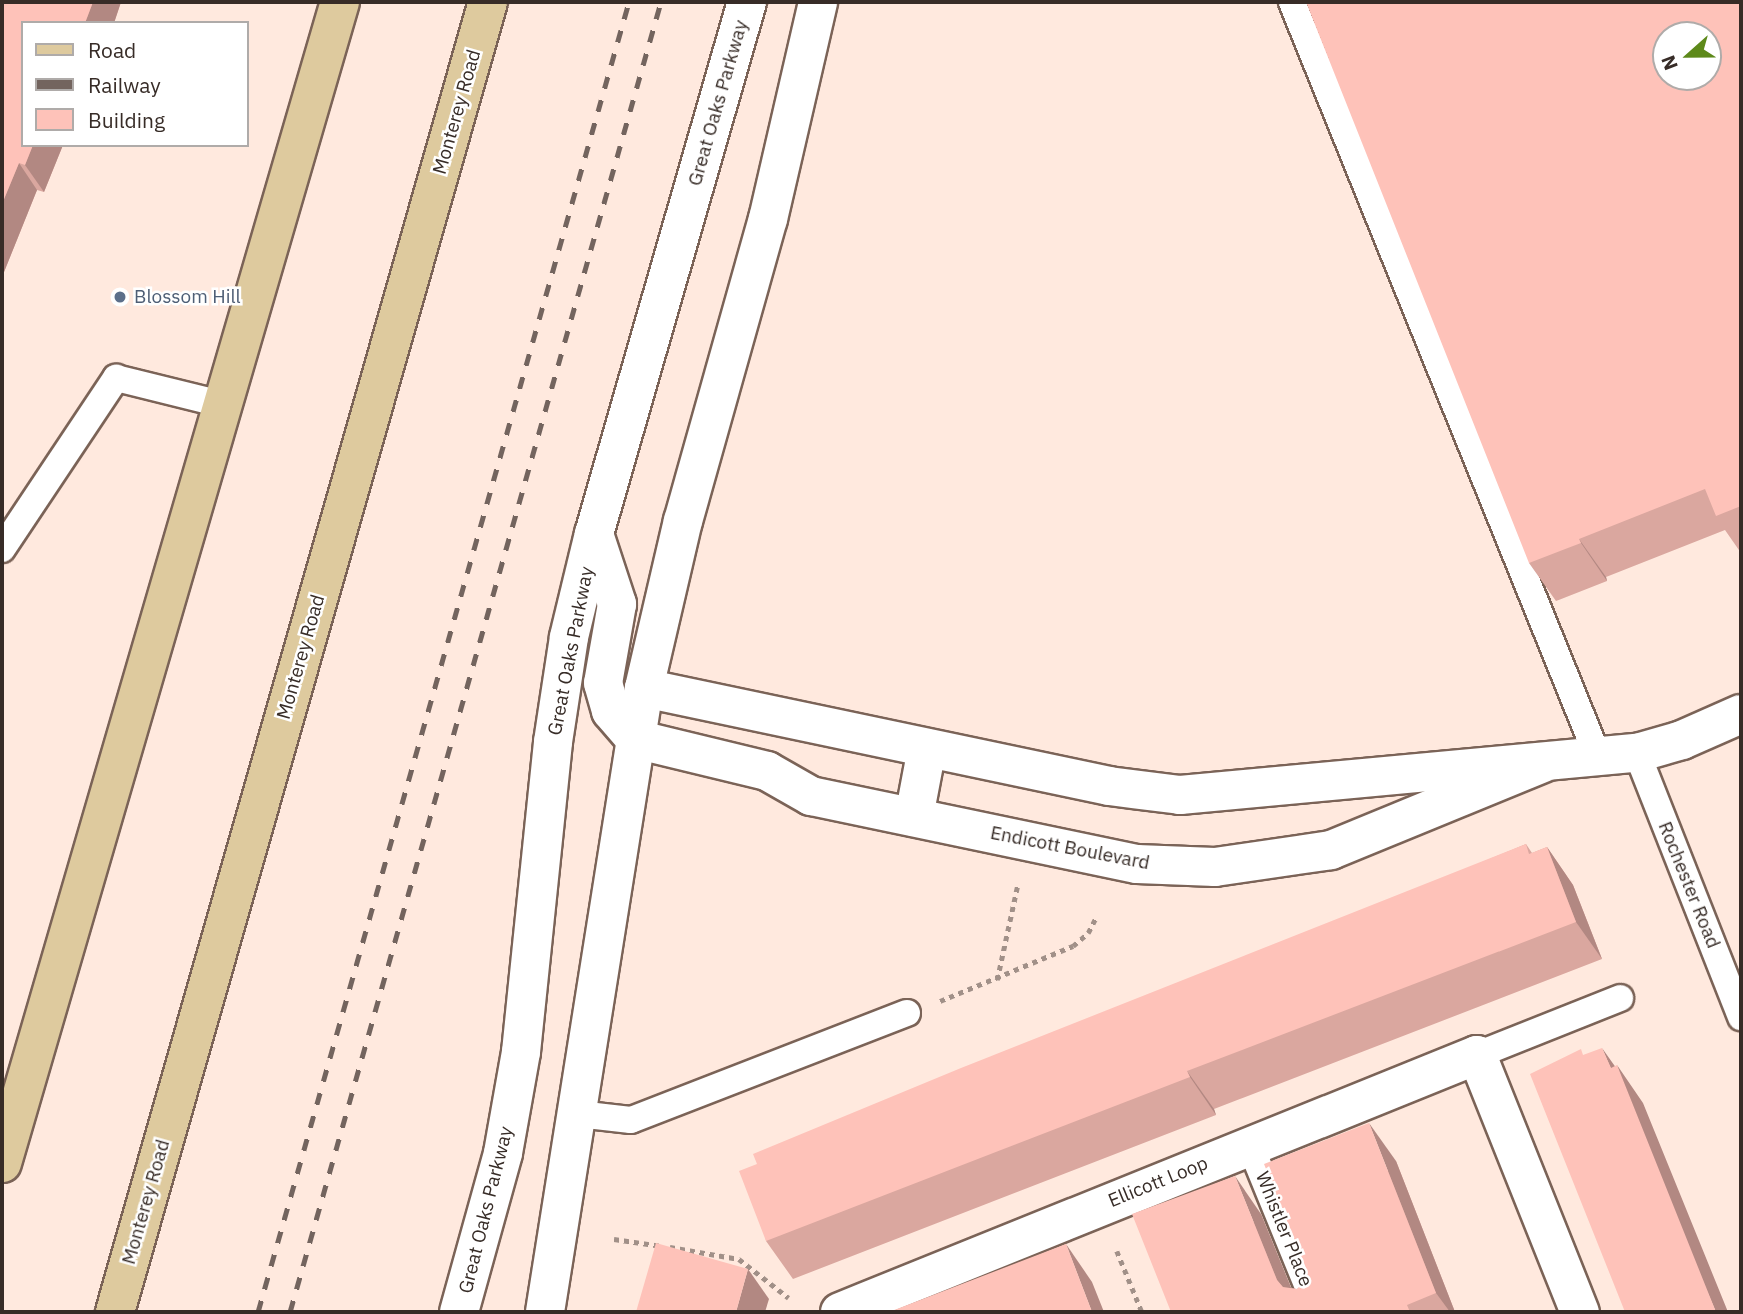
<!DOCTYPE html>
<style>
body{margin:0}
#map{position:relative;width:1743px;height:1314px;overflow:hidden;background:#ffe9de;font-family:"IBM Plex Sans",sans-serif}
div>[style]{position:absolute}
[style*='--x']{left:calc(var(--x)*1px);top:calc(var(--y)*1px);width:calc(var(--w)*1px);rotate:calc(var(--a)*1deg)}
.path>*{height:4.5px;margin-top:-2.25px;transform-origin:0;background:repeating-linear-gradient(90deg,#a19088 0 5px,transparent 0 10px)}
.roads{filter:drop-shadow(2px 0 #7b6357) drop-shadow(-2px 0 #7b6357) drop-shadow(0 2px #7b6357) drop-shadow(0 -2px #7b6357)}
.lane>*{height:26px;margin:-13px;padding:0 13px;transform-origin:13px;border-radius:13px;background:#fff}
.street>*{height:38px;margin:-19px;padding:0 19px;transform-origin:19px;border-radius:19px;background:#fff}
.secondary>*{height:38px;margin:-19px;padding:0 19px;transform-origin:19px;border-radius:19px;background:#fff}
.primary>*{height:38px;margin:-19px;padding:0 19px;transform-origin:19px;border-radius:19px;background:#deca9e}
.rail>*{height:5px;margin-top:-2.5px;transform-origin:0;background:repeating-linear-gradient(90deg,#73645e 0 12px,transparent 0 24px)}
.wall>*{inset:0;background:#daa79f}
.shaded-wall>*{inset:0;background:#b28882}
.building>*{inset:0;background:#fec2b9}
.dots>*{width:19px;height:19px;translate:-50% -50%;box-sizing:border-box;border:4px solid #fff;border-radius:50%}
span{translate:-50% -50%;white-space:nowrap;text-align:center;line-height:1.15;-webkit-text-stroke:5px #fff;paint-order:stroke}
.street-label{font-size:19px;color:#372c27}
.service-label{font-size:19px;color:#4e5e75}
.left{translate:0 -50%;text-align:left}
.frame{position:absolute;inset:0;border:4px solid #372c27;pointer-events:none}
.legend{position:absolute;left:21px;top:21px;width:228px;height:126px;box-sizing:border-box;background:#fff;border:2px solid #afaba9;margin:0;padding:9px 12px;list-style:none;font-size:21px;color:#372c27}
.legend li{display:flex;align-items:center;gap:14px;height:35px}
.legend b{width:35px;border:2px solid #afaba9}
.north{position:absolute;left:1652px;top:21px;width:70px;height:70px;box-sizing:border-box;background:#fff;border:2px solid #afaba9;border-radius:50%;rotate:249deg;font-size:19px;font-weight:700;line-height:28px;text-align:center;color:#372c27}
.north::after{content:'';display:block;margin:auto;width:24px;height:32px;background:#5d891a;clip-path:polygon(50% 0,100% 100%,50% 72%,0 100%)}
</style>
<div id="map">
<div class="path">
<div style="--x:997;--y:980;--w:99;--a:-77.8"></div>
<div style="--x:940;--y:1001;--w:144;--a:-22.5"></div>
<div style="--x:1073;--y:946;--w:20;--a:-41"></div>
<div style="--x:1088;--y:933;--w:18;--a:-63"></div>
<div style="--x:614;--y:1239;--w:48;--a:8.5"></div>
<div style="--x:670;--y:1247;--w:70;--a:9.9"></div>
<div style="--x:739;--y:1259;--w:63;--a:38"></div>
<div style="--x:1117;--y:1251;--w:66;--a:67.7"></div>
</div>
<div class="roads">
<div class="lane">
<div style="--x:1292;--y:2;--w:815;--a:67.94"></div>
<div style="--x:2;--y:549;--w:206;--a:-56.3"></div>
<div style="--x:116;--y:378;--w:112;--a:13.9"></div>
<div style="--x:1637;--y:753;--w:284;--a:68.5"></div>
<div style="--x:1477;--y:1055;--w:154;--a:-21.7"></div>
<div style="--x:578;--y:1114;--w:53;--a:6.5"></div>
<div style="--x:631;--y:1120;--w:296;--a:-21.2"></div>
<div style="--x:1250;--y:1145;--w:180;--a:67.8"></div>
</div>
<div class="street">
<div style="--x:840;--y:1312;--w:687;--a:-21.97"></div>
<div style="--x:1477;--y:1055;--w:277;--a:68.2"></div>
</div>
<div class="secondary">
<div style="--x:594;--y:534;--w:74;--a:71.8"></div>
<div style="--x:617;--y:604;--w:80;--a:100"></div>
<div style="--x:603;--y:683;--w:29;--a:74"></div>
<div style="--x:611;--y:711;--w:37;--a:49"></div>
<div style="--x:635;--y:739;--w:136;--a:13.6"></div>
<div style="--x:767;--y:771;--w:51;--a:29.6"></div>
<div style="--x:811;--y:796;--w:333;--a:11.8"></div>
<div style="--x:1137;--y:864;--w:78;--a:2.2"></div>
<div style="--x:1215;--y:867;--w:117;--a:-8.3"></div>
<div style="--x:1331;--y:850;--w:229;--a:-22.3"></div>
<div style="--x:644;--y:688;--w:475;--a:11.9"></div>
<div style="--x:1109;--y:786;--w:72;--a:7.2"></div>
<div style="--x:1180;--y:795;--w:459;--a:-5.3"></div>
<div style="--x:1637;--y:753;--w:47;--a:-16.1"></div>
<div style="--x:1682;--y:740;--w:64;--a:-23.8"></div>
<div style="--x:914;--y:817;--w:70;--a:-79.3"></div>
<div style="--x:459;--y:1312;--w:165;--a:-74.5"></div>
<div style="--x:503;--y:1153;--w:103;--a:-79.9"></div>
<div style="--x:521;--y:1052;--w:312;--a:-84.1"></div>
<div style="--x:553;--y:742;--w:106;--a:-81.3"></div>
<div style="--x:569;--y:637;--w:106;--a:-76.4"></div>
<div style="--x:594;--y:534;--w:554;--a:-73.96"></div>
<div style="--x:545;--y:1312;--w:632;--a:-80.98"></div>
<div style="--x:644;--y:688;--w:171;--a:-76.9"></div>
<div style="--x:683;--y:521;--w:314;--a:-74.3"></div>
<div style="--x:768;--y:219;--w:223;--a:-77"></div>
</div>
<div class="primary">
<div style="--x:2;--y:1163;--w:1209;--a:-73.77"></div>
<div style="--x:115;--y:1312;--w:1362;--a:-74.11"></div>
</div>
</div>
<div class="rail">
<div style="--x:258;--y:1312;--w:1362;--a:-74.19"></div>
<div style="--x:290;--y:1312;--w:1362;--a:-74.19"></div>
</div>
<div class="wall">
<div style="clip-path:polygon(2px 2px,121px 2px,114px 23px,23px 23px,23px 145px,63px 145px,44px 192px,37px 190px,2px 277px)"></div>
<div style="clip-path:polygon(1741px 2px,1741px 553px,1725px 530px,1606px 577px,1607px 581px,1556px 601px,1529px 563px)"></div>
<div style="clip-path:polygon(1526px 844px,1532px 853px,1547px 847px,1573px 885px,1602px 959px,1214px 1109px,1216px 1115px,793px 1279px,766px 1241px,757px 1164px)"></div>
<div style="clip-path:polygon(1396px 1161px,1455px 1312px,1171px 1312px,1261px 1214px,1291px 1288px,1297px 1289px,1304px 1283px,1306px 1268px)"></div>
</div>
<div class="shaded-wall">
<div style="clip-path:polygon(93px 2px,121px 2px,114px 23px,85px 23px)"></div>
<div style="clip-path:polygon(33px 145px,63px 145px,44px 192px,25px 165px)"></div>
<div style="clip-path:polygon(19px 163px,37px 190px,2px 277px,2px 204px)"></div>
<div style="clip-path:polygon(1579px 539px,1606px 577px,1607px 581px,1581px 543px)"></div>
<div style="clip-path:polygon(1547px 847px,1573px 885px,1602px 959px,1576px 922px)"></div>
<div style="clip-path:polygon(1602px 1048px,1619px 1072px,1617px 1065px,1643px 1103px,1728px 1312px,1716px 1312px)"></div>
<div style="clip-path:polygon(1187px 1071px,1214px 1109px,1216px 1115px,1190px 1077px)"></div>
<div style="clip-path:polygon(1369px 1123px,1396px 1161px,1455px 1312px,1450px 1312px,1436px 1293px)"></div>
<div style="clip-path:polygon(1235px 1176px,1261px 1214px,1301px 1312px,1277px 1280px)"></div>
<div style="clip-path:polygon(1066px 1244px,1092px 1282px,1104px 1312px,1092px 1312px)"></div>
<div style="clip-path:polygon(748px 1269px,769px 1299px,765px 1312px,736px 1312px)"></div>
</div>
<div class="building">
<div style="clip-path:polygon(2px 2px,93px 2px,85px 23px,23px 23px,23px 145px,33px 145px,25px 165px,19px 163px,2px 204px)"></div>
<div style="clip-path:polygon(evenodd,1306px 2px,1741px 2px,1741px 506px,1716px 516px,1705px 489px,1579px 539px,1581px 543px,1529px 563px,1306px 2px,1666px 35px,1708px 35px,1708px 77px,1666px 77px,1666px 35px)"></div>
<div style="clip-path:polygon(1526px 844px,1529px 854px,1547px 847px,1576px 922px,1187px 1071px,1190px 1077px,766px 1241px,739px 1171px,757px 1164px,753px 1154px,961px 1068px)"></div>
<div style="clip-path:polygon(1602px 1048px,1611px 1068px,1617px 1065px,1716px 1312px,1625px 1312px,1530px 1074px,1581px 1049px,1583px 1055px)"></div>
<div style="clip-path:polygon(1369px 1123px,1436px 1293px,1407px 1305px,1410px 1312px,1171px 1312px,1132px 1214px,1235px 1176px,1277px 1280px,1283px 1287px,1297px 1289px,1304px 1283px,1306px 1268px,1264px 1164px)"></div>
<div style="clip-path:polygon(656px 1243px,748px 1269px,736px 1312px,636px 1312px)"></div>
<div style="clip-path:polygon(1066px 1244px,1092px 1312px,889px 1312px)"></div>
</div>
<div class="dots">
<div style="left:120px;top:297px;background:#5c6f8a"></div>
</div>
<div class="street-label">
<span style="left:718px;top:103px;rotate:-74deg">Great Oaks Parkway</span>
<span style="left:457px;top:112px;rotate:-74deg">Monterey Road</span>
<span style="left:571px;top:651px;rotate:-79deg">Great Oaks Parkway</span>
<span style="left:301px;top:657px;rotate:-74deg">Monterey Road</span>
<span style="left:1070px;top:848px;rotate:11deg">Endicott Boulevard</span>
<span style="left:1689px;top:885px;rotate:68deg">Rochester Road</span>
<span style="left:1158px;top:1182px;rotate:-22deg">Ellicott Loop</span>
<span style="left:146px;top:1202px;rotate:-74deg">Monterey Road</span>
<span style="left:486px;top:1210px;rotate:-76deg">Great Oaks Parkway</span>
<span style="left:1284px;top:1229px;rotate:68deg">Whistler Place</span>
</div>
<div class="service-label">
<span class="left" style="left:134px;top:297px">Blossom Hill</span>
</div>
<div class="frame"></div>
<ul class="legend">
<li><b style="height:9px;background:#deca9e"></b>Road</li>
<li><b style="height:9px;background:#73645e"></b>Railway</li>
<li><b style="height:19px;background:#fec2b9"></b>Building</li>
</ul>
<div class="north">N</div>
</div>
